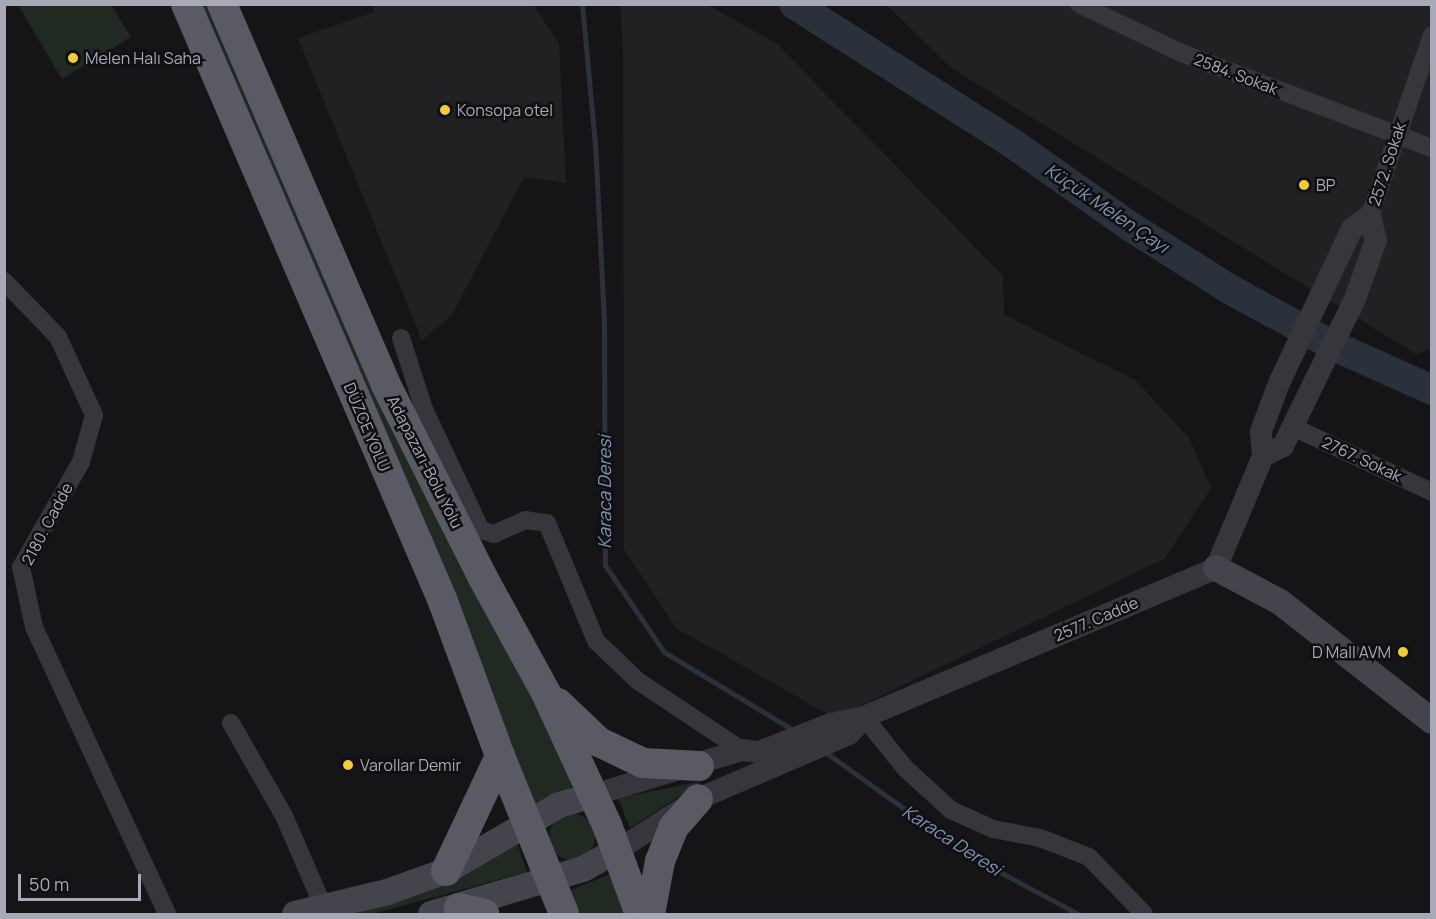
<!DOCTYPE html>
<meta charset="utf-8">
<style>
body{margin:0}
#map{position:relative;width:1436px;height:919px;overflow:hidden;background:#151517;font-family:Manrope,sans-serif}
div>[style]{position:absolute}
[style*='--x']{left:calc(var(--x)*1px);top:calc(var(--y)*1px);width:calc(var(--w)*1px);rotate:calc(var(--a)*1deg)}
.built>*{inset:0;background:#212124}
.green>*{inset:0;background:#212923}
.round{border-radius:50%}
.stream>*{height:5px;margin:-2.5px;padding:0 2.5px;transform-origin:2.5px;border-radius:2.5px;background:#2b313a}
.river>*{height:30px;margin:-15px;padding:0 15px;transform-origin:15px;border-radius:15px;background:#2b313a}
.minor>*{height:18px;margin:-9px;padding:0 9px;transform-origin:9px;border-radius:9px;background:#36363c}
.tertiary>*{height:22px;margin:-11px;padding:0 11px;transform-origin:11px;border-radius:11px;background:#36363c}
.secondary>*{height:26px;margin:-13px;padding:0 13px;transform-origin:13px;border-radius:13px;background:#44454c}
.trunk>*{height:30px;margin:-15px;padding:0 15px;transform-origin:15px;border-radius:15px;background:#5a5a64}
.dots>*{width:16px;height:16px;translate:-50% -50%;box-sizing:border-box;border:3px solid #101012;border-radius:50%}
span{translate:-50% -50%;white-space:nowrap;text-align:center;line-height:1.15;-webkit-text-stroke:5px #101012;paint-order:stroke}
.poi-label{font-size:16px;color:#a7a9b7}
.left{translate:0 -50%;text-align:left}
.right{translate:-100% -50%;text-align:right}
.street-label{font-size:16px;color:#a7a9b7}
.water-label{font-size:18px;color:#7e92b2;font-style:italic}
.frame{position:absolute;inset:0;border:6px solid #a7a9b7;pointer-events:none}
.scale{position:absolute;left:18px;top:874px;width:123px;height:27px;box-sizing:border-box;border:3px solid #a7a9b7;border-top:0;padding-left:8px;font-size:18px;line-height:21px;white-space:nowrap;color:#a7a9b7;-webkit-text-stroke:4px #101012;paint-order:stroke}
</style>
<div id="map">
<div class="built">
<div style="clip-path:polygon(533px 4px,559px 43px,566px 183px,524px 177px,452px 315px,422px 340px,298px 38px,374px 12px,373px 5px)"></div>
<div style="clip-path:polygon(620px 5px,708px 5px,777px 44px,1003px 276px,1004px 315px,1135px 380px,1189px 438px,1211px 488px,1164px 559px,835px 718px,676px 628px,624px 549px,623px 46px)"></div>
<div style="clip-path:polygon(886px 5px,1431px 5px,1431px 349px,1416px 354px,953px 69px)"></div>
</div>
<div class="green">
<div style="clip-path:polygon(18px 5px,111px 5px,131px 37px,62px 79px)"></div>
<div style="clip-path:polygon(199px 5px,210px 5px,580px 783px,530px 806px)"></div>
<div style="clip-path:polygon(703px 781px,630px 828px,618px 798px)"></div>
<div class="round" style="left:549px;top:814px;width:46px;height:46px"></div>
<div style="clip-path:polygon(517px 843px,527px 872px,372px 914px,344px 914px)"></div>
<div style="clip-path:polygon(616px 872px,629px 914px,574px 914px,563px 893px)"></div>
</div>
<div class="stream">
<div style="--x:582;--y:4;--w:140;--a:84.7"></div>
<div style="--x:595;--y:143;--w:176;--a:87.1"></div>
<div style="--x:604;--y:319;--w:246;--a:89.8"></div>
<div style="--x:605;--y:565;--w:105;--a:55.9"></div>
<div style="--x:664;--y:652;--w:153;--a:31.1"></div>
<div style="--x:825;--y:752;--w:178;--a:35.6"></div>
<div style="--x:970;--y:856;--w:123;--a:28.2"></div>
</div>
<div class="river">
<div style="--x:794;--y:4;--w:259;--a:32.5"></div>
<div style="--x:1012;--y:143;--w:146;--a:35.2"></div>
<div style="--x:1131;--y:227;--w:118;--a:32.2"></div>
<div style="--x:1231;--y:290;--w:115;--a:28.6"></div>
<div style="--x:1332;--y:345;--w:110;--a:24.2"></div>
</div>
<div class="minor">
<div style="--x:1079;--y:4;--w:111;--a:25.6"></div>
<div style="--x:1179;--y:52;--w:271;--a:20.8"></div>
<div style="--x:1370;--y:215;--w:190;--a:-71"></div>
<div style="--x:4;--y:281;--w:78;--a:46"></div>
<div style="--x:58;--y:337;--w:86;--a:65.2"></div>
<div style="--x:94;--y:415;--w:49;--a:105.5"></div>
<div style="--x:81;--y:462;--w:121;--a:119.7"></div>
<div style="--x:21;--y:567;--w:61;--a:77.8"></div>
<div style="--x:34;--y:627;--w:316;--a:65.1"></div>
<div style="--x:401;--y:338;--w:75;--a:72.1"></div>
<div style="--x:424;--y:409;--w:134;--a:64.8"></div>
<div style="--x:481;--y:530;--w:14;--a:17"></div>
<div style="--x:494;--y:534;--w:34;--a:-24"></div>
<div style="--x:525;--y:520;--w:22;--a:8"></div>
<div style="--x:547;--y:523;--w:128;--a:67.4"></div>
<div style="--x:596;--y:641;--w:58;--a:43.6"></div>
<div style="--x:638;--y:681;--w:125;--a:33.6"></div>
<div style="--x:1293;--y:427;--w:153;--a:25.1"></div>
<div style="--x:864;--y:717;--w:65;--a:51.2"></div>
<div style="--x:905;--y:768;--w:62;--a:42.4"></div>
<div style="--x:951;--y:810;--w:46;--a:24.3"></div>
<div style="--x:993;--y:829;--w:48;--a:10.8"></div>
<div style="--x:1040;--y:838;--w:53;--a:21.2"></div>
<div style="--x:1089;--y:857;--w:79;--a:46"></div>
<div style="--x:231;--y:723;--w:107;--a:60.3"></div>
<div style="--x:284;--y:816;--w:100;--a:66.5"></div>
</div>
<div class="tertiary">
<div style="--x:593;--y:795;--w:156;--a:-16.8"></div>
<div style="--x:742;--y:750;--w:17;--a:7"></div>
<div style="--x:759;--y:752;--w:77;--a:-21.3"></div>
<div style="--x:831;--y:724;--w:34;--a:-12"></div>
<div style="--x:864;--y:717;--w:382;--a:-22.9"></div>
<div style="--x:1216;--y:568;--w:121;--a:-67.2"></div>
<div style="--x:1263;--y:456;--w:25;--a:-95"></div>
<div style="--x:1261;--y:431;--w:53;--a:-69.2"></div>
<div style="--x:1280;--y:381;--w:168;--a:-64.7"></div>
<div style="--x:1352;--y:229;--w:23;--a:-38"></div>
<div style="--x:1370;--y:215;--w:26;--a:77"></div>
<div style="--x:1376;--y:240;--w:63;--a:109.6"></div>
<div style="--x:1355;--y:299;--w:164;--a:116.1"></div>
<div style="--x:1283;--y:446;--w:22;--a:153"></div>
<div style="--x:616;--y:851;--w:97;--a:-32.4"></div>
<div style="--x:698;--y:799;--w:164;--a:-23.3"></div>
<div style="--x:849;--y:734;--w:19;--a:-47"></div>
</div>
<div class="secondary">
<div style="--x:1216;--y:568;--w:72;--a:28"></div>
<div style="--x:1280;--y:602;--w:193;--a:38.1"></div>
<div style="--x:295;--y:914;--w:95;--a:-13.4"></div>
<div style="--x:387;--y:892;--w:63;--a:-19.6"></div>
<div style="--x:446;--y:871;--w:131;--a:-30.3"></div>
<div style="--x:559;--y:805;--w:35;--a:-16"></div>
<div style="--x:431;--y:914;--w:159;--a:-16.5"></div>
<div style="--x:583;--y:869;--w:38;--a:-29"></div>
</div>
<div class="trunk">
<div style="--x:186;--y:4;--w:648;--a:66.72"></div>
<div style="--x:442;--y:599;--w:167;--a:69.7"></div>
<div style="--x:500;--y:756;--w:170;--a:67.9"></div>
<div style="--x:222;--y:4;--w:415;--a:66.7"></div>
<div style="--x:386;--y:385;--w:214;--a:63.3"></div>
<div style="--x:482;--y:576;--w:133;--a:61.3"></div>
<div style="--x:546;--y:693;--w:145;--a:65.2"></div>
<div style="--x:607;--y:825;--w:95;--a:69.7"></div>
<div style="--x:558;--y:703;--w:57;--a:43.6"></div>
<div style="--x:599;--y:742;--w:49;--a:25.5"></div>
<div style="--x:643;--y:763;--w:56;--a:3.1"></div>
<div style="--x:446;--y:871;--w:127;--a:-64.8"></div>
<div style="--x:459;--y:908;--w:26;--a:13"></div>
<div style="--x:650;--y:914;--w:54;--a:-79.3"></div>
<div style="--x:660;--y:861;--w:35;--a:-68"></div>
<div style="--x:673;--y:828;--w:38;--a:-49"></div>
</div>
<div class="dots">
<div style="left:73px;top:58px;background:#f1cc33"></div>
<div style="left:445px;top:110px;background:#f1cc33"></div>
<div style="left:1304px;top:185px;background:#f1cc33"></div>
<div style="left:1403px;top:652px;background:#f1cc33"></div>
<div style="left:348px;top:765px;background:#f1cc33"></div>
</div>
<div class="poi-label">
<span class="left" style="left:85px;top:58px">Melen Halı Saha</span>
<span class="left" style="left:457px;top:110px">Konsopa otel</span>
<span class="left" style="left:1316px;top:185px">BP</span>
<span class="right" style="left:1391px;top:652px">D Mall AVM</span>
<span class="left" style="left:360px;top:765px">Varollar Demir</span>
</div>
<div class="street-label">
<span style="left:1236px;top:74px;rotate:21deg">2584. Sokak</span>
<span style="left:1387px;top:164px;rotate:-72deg">2572. Sokak</span>
<span style="left:367px;top:427px;rotate:67deg">DÜZCE YOLU</span>
<span style="left:1362px;top:459px;rotate:25deg">2767. Sokak</span>
<span style="left:425px;top:462px;rotate:63deg">Adapazarı-Bolu Yolu</span>
<span style="left:47px;top:524px;rotate:-62deg">2180. Cadde</span>
<span style="left:1096px;top:619px;rotate:-23deg">2577. Cadde</span>
</div>
<div class="water-label">
<span style="left:1107px;top:208px;rotate:34deg">Küçük Melen Çayı</span>
<span style="left:604px;top:492px;rotate:-90deg">Karaca Deresi</span>
<span style="left:952px;top:840px;rotate:33deg">Karaca Deresi</span>
</div>
<div class="frame"></div>
<div class="scale">50 m</div>
</div>
